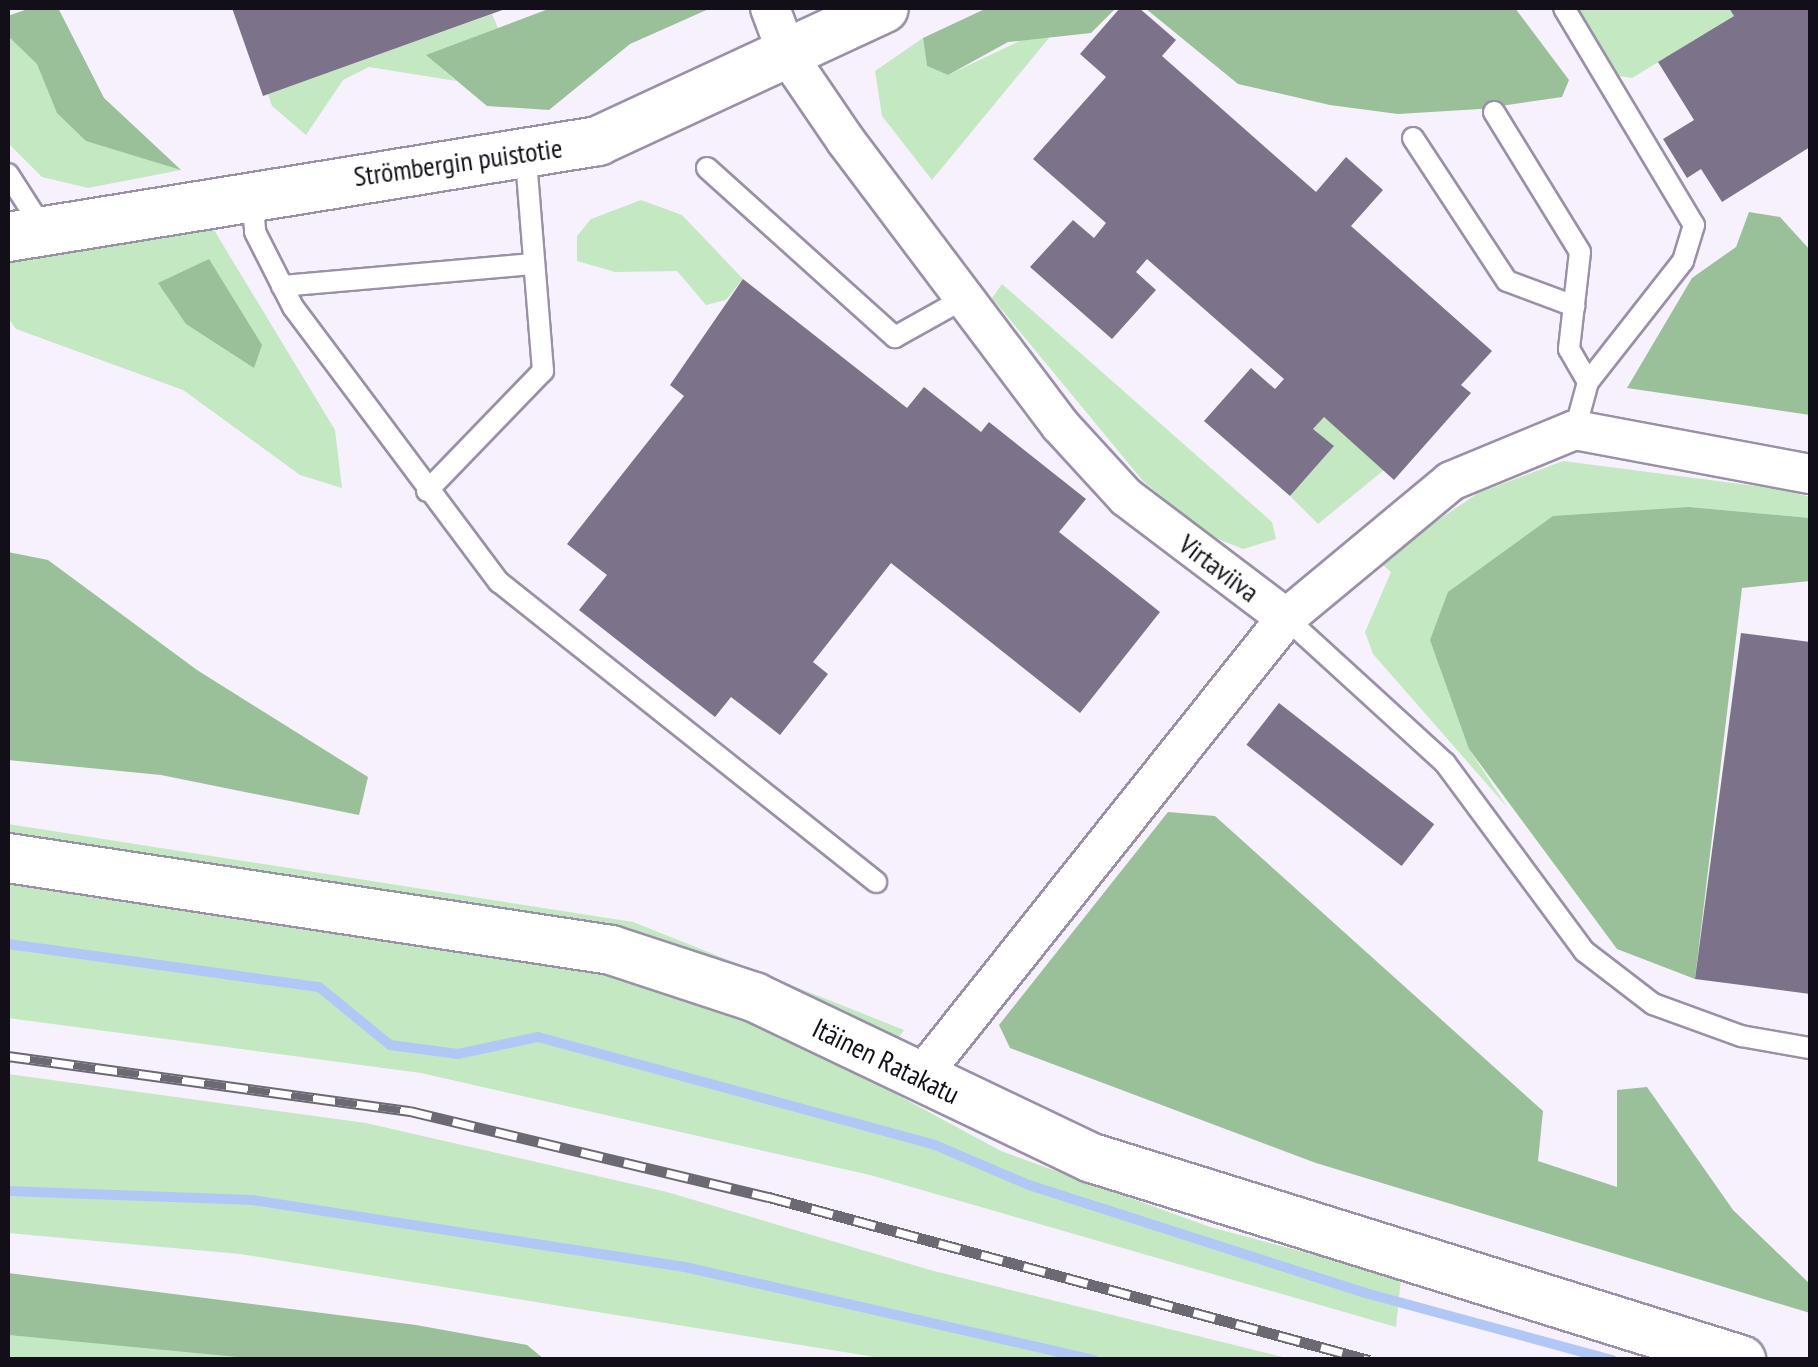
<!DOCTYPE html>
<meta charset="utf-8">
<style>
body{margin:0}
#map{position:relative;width:1818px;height:1367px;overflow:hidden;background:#f6f1fc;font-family:"PT Sans Narrow",sans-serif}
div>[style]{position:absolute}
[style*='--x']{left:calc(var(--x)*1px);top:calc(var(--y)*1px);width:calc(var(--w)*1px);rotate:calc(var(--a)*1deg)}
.green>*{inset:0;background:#c4e9c2}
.forest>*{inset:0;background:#99c098}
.stream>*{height:10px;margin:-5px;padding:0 5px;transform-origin:5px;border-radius:5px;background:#b1c8f6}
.building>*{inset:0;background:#7c738a;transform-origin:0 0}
.roads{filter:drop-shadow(2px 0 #9a90a8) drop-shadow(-2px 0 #9a90a8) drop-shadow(0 2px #9a90a8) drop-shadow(0 -2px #9a90a8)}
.service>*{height:20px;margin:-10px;padding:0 10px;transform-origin:10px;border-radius:10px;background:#fff}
.minor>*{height:38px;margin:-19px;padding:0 19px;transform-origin:19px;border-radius:19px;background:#fff}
.tertiary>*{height:48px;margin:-24px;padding:0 24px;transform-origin:24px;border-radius:24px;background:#fff}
.rail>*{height:11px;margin-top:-5.5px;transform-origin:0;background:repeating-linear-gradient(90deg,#fff 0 22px,#6d6972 0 44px);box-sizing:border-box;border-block:2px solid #6d6972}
span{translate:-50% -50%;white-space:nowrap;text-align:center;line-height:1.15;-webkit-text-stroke:10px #fff;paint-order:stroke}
.street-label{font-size:28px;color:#130f18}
.frame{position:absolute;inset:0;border:10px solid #130f18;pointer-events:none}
</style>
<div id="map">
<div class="green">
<div style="clip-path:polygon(31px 8px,58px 8px,104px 98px,181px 170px,88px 188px,42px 177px,8px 143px,8px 16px)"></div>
<div style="clip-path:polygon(1575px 8px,1729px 8px,1734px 16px,1632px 78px,1619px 76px)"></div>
<div style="clip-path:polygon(492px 14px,498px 28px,427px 55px,456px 81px,369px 67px,343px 80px,306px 135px,272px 106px,268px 94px)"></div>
<div style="clip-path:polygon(1032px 35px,1049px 38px,932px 180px,882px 116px,875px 71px,923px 38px,927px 66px,948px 75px)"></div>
<div style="clip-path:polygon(641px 200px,682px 215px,743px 279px,726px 300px,706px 305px,677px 271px,615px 272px,577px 261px,577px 236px,591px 219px)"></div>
<div style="clip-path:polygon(211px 225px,335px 430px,342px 488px,300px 475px,183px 390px,16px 329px,8px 318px,8px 258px)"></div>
<div style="clip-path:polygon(1002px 284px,1272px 522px,1276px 539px,1243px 549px,1208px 535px,1143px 481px,992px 298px)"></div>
<div style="clip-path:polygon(1324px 417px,1384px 470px,1318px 524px,1290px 496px,1333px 447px,1313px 429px)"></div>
<div style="clip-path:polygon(1563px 461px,1779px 489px,1810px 497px,1810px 518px,1689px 507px,1469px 749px,1507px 807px,1373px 654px,1365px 632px,1391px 572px,1378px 561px,1478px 493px)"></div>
<div style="clip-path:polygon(8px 824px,633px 922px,904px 1030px,897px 1040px,714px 958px,628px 934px,8px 837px)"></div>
<div style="clip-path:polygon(8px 883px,630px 979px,786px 1035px,1001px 1151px,1210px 1227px,1401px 1278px,1396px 1327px,870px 1175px,421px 1073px,8px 1018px)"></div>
<div style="clip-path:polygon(8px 1074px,366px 1123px,667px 1192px,930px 1270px,1291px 1359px,887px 1359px,240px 1254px,8px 1233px)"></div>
<div style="clip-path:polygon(8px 1335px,269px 1359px,8px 1359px)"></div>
</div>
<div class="forest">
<div style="clip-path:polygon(31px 8px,58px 8px,104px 98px,181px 170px,86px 141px,57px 113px,37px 64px,8px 36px,8px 16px)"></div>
<div style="clip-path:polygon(551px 8px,711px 8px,630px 44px,549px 110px,487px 106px,426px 55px)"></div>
<div style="clip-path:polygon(987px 8px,1116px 8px,1091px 33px,1008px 42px,948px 75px,927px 66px,923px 38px)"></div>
<div style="clip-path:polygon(1145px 8px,1515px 8px,1569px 80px,1562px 97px,1480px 109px,1398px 114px,1330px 105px,1238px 84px)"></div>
<div style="clip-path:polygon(1749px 212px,1780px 217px,1810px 250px,1810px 415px,1627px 388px,1692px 278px,1736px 247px)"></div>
<div style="clip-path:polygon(209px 259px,262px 345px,254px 368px,186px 324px,158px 283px)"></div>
<div style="clip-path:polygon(1689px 507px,1810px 518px,1810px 581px,1742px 588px,1695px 979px,1617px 949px,1469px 749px,1430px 640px,1448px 592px,1553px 516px)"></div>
<div style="clip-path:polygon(8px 552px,48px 560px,197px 670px,368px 777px,359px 815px,161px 775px,8px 760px)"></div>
<div style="clip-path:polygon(1168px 812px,1215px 816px,1543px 1111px,1538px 1161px,1617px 1187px,1617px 1090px,1647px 1087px,1733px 1210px,1810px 1284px,1810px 1313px,1316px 1163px,1010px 1048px,999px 1025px)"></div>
<div style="clip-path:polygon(8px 1273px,416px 1325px,527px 1345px,544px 1359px,269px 1360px,8px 1335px)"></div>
</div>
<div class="stream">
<div style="--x:8;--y:944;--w:314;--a:7.9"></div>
<div style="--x:319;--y:987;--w:92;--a:39.2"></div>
<div style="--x:390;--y:1045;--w:69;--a:7.5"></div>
<div style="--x:458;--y:1054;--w:82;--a:-12"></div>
<div style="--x:538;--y:1037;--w:411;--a:15.2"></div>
<div style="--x:935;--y:1145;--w:102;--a:23.1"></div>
<div style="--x:1029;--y:1185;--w:357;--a:17.8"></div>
<div style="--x:1369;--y:1294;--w:252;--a:15.2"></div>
<div style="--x:8;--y:1191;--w:244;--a:2.1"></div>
<div style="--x:252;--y:1200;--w:438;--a:8.8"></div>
<div style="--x:685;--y:1267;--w:419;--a:12.8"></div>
</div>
<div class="building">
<div style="clip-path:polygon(232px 8px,508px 8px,263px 96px)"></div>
<div style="clip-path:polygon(1120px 8px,1139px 8px,1176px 40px,1162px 56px,1316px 192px,1346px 157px,1383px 190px,1351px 226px,1492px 351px,1461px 385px,1471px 393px,1394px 480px,1324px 417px,1313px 429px,1334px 446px,1290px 496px,1204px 421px,1251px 368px,1275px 389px,1284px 379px,1147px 259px,1136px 272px,1156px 290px,1112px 339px,1030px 267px,1073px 220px,1094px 238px,1106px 223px,1033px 159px,1106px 77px,1080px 54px)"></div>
<div style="clip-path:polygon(1729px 8px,1810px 8px,1810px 147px,1722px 202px,1701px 169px,1687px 178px,1663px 139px,1694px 120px,1658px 62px,1734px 16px)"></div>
<div style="clip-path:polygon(743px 279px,907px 408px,924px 387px,981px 432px,989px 422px,1086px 499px,1059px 532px,1160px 612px,1080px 713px,891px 563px,813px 662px,828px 674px,780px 735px,731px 697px,715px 717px,579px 610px,607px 575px,567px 544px,684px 396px,670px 385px)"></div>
<div style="clip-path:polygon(1741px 633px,1810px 642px,1810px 994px,1695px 979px)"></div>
<div style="left:1279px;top:703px;width:197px;height:53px;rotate:38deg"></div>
</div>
<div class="roads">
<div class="service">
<div style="--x:1564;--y:8;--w:253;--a:59.1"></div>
<div style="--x:1694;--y:225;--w:38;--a:107"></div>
<div style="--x:1683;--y:261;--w:154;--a:128.1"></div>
<div style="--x:1588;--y:382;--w:50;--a:105.2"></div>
<div style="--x:1494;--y:112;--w:164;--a:58.4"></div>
<div style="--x:1580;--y:252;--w:98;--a:96.5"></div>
<div style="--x:1569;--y:349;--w:38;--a:60"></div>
<div style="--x:1413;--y:138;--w:171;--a:56.7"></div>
<div style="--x:1507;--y:281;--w:72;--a:20.5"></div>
<div style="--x:707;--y:168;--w:253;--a:42"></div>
<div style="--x:895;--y:337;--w:80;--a:-29.1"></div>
<div style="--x:8;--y:174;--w:67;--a:57.3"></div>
<div style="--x:252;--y:195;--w:37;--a:85"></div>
<div style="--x:255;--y:232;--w:84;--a:63.1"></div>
<div style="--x:293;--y:307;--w:344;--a:53.2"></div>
<div style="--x:499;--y:582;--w:482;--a:38.5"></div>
<div style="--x:282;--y:286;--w:253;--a:-5"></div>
<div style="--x:427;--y:491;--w:167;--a:-46"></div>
<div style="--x:543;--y:371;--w:214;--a:-94.6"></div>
<div style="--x:1286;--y:618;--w:215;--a:42.4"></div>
<div style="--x:1445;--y:763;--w:234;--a:53.5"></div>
<div style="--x:1584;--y:951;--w:87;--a:37.5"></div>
<div style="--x:1653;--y:1004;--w:94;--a:20"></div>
<div style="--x:1741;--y:1036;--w:70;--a:9.9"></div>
</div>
<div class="minor">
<div style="--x:770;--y:8;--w:51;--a:69.4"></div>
<div style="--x:788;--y:56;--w:103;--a:55.7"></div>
<div style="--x:846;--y:141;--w:356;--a:53"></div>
<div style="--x:1060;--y:425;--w:98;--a:47.5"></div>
<div style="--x:1126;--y:497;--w:201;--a:37.1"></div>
<div style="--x:1286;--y:618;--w:214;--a:-39.7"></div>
<div style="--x:1451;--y:481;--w:134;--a:-22.4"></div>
<div style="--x:1575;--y:430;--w:239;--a:10.6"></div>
<div style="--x:921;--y:1076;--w:586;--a:-51.45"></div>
</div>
<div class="tertiary">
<div style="--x:8;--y:237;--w:598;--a:-9.24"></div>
<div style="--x:598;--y:141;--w:315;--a:-24.9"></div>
<div style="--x:8;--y:858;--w:610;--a:8.67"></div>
<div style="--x:611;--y:950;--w:151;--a:18.2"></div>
<div style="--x:754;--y:997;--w:374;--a:25.5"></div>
<div style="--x:1092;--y:1158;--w:680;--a:17.29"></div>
</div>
</div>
<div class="rail">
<div style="--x:8;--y:1056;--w:406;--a:7.8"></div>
<div style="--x:410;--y:1111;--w:369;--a:13.5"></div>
<div style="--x:769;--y:1197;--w:622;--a:15.2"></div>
</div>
<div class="street-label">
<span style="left:458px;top:162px;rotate:-8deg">Strömbergin puistotie</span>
<span style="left:1219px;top:568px;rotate:37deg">Virtaviiva</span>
<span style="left:886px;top:1061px;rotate:26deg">Itäinen Ratakatu</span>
</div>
<div class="frame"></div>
</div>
